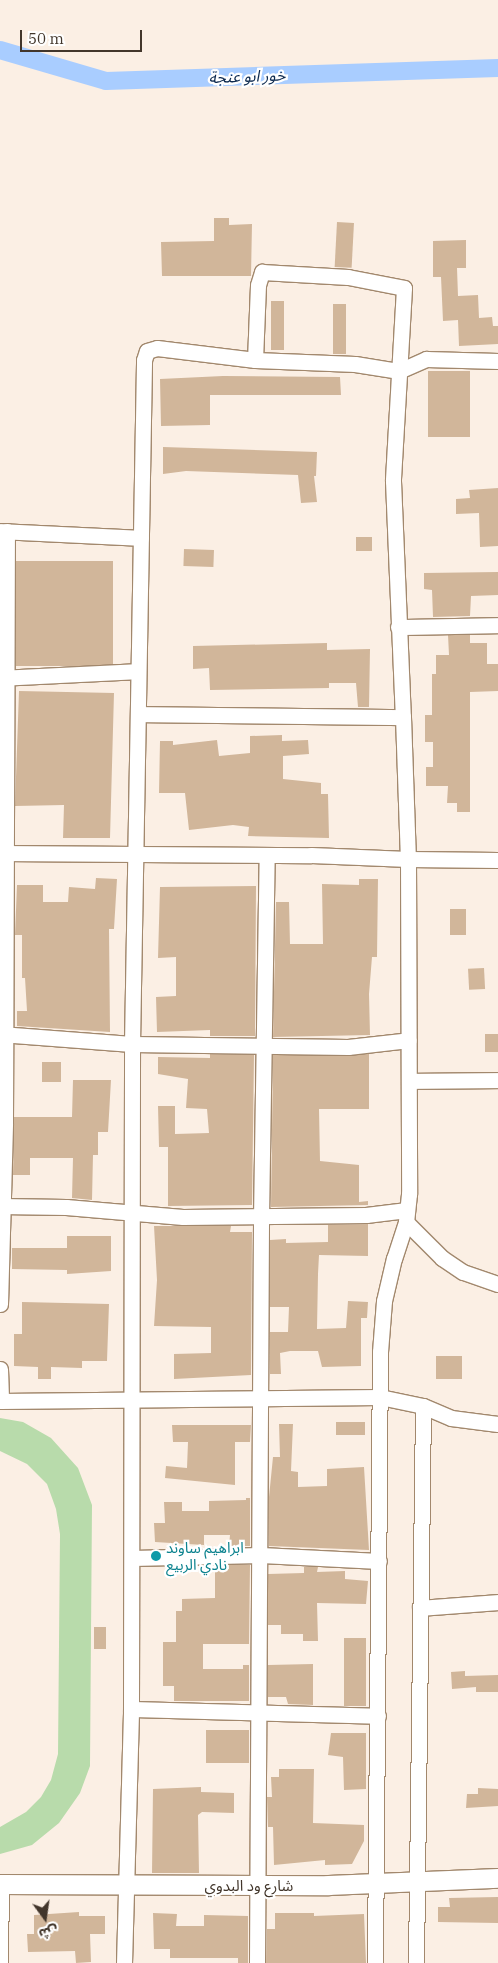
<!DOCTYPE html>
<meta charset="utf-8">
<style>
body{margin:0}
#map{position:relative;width:498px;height:1963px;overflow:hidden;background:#fbefe4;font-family:"IBM Plex Serif","Noto Sans Arabic",serif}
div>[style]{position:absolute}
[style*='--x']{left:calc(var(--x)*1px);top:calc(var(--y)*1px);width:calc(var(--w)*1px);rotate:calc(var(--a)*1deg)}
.green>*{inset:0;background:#b8dbab}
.canal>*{height:18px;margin:-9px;padding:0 9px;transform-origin:9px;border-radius:9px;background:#a9cdff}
.building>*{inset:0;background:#d1b69a;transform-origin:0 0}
.roads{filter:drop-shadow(1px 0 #a2886d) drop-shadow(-1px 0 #a2886d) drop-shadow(0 1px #a2886d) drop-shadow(0 -1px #a2886d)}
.minor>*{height:15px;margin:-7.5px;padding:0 7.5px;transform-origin:7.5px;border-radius:7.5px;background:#fff}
.tertiary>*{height:19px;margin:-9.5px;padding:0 9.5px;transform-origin:9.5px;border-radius:9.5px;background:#fff}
.dots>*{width:14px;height:14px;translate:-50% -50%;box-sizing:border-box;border:2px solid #fff;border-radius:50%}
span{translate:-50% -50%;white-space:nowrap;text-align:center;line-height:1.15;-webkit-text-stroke:4.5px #fff;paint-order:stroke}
.culture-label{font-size:15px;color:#0d838f}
.left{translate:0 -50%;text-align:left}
.street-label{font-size:15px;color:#42362b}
.water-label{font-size:16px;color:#0c294f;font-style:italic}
.north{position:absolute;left:20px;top:1893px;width:50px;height:50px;-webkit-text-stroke:4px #fff;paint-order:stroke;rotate:166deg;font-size:14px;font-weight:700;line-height:20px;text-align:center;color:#42362b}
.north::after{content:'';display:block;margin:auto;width:18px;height:22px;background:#42362b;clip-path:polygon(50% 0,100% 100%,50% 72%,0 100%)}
.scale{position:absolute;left:20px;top:30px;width:122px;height:22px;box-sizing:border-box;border:2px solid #42362b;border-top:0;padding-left:6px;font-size:15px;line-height:18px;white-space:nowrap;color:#42362b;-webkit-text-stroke:4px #fff;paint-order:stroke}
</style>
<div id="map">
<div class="green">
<div style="clip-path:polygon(0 1418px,23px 1422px,51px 1438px,78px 1468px,92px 1505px,90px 1766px,80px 1793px,59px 1823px,32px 1845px,0 1854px,0 1827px,26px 1812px,41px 1797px,51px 1780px,58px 1754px,60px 1534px,56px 1509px,47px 1484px,27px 1464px,0 1451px)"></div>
</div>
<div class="canal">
<div style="--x:0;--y:50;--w:110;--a:16.3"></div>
<div style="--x:106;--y:81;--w:392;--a:-1.9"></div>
</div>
<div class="building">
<div style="clip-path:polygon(214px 218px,229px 218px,229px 225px,252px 224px,251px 276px,162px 276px,161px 242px,214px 241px)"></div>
<div style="left:337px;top:222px;width:17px;height:45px;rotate:3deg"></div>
<div style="clip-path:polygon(466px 240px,466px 268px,457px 268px,458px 296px,478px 295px,479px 318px,492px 317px,493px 326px,498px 326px,498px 344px,459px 346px,458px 320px,443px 321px,441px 277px,433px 277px,433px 241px)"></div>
<div style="left:271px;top:301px;width:13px;height:49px"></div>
<div style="left:333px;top:304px;width:13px;height:50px"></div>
<div style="left:428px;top:371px;width:42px;height:66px"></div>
<div style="clip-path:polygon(223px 376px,340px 377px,341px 395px,210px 395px,210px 425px,161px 426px,160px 379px)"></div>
<div style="clip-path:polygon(163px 447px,317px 452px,316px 476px,314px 476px,317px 502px,301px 503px,298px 475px,186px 471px,163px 474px)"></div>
<div style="clip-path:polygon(498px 488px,498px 546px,480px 547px,479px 513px,456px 514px,456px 499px,470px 498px,469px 490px)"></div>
<div style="left:372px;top:537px;width:14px;height:16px;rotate:90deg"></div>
<div style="left:184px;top:549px;width:30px;height:17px;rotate:2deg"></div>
<div style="left:16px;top:561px;width:97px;height:105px"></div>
<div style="clip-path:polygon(498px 572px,498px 595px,471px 596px,470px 616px,433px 617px,432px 590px,424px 589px,424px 573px)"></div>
<div style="clip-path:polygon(448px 635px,470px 635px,470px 643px,487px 643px,487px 664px,498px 664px,498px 691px,470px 692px,470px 812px,457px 812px,457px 803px,447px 803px,448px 786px,426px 786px,426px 767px,433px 767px,433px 742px,425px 742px,425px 715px,432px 715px,432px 674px,436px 674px,436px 655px,449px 655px)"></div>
<div style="clip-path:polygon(327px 643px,327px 650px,370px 649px,369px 707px,358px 707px,356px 683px,329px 683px,329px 688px,210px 690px,209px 668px,193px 669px,193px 646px)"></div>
<div style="clip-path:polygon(19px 691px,114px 693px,110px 838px,63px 838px,64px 805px,15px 806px)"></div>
<div style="clip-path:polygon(282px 735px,282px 741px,308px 740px,309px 754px,283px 756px,283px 779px,321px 783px,321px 794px,328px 794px,329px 838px,248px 836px,249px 827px,233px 825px,189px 830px,185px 793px,159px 793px,160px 741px,173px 741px,173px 745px,217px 740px,219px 756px,250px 753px,250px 736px)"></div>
<div style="clip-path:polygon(96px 878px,117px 879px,114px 929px,109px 929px,110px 1032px,17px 1026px,17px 1011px,27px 1011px,25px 978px,22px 978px,22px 935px,15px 935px,17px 885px,43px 885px,43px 902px,68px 902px,69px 887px,95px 889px)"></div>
<div style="clip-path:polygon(359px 879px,378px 879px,377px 957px,372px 957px,369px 994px,370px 1035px,273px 1037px,276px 902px,289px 902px,290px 944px,323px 944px,322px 884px,359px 885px)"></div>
<div style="clip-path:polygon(256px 886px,255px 1036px,210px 1036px,210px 1030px,157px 1032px,156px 997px,176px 996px,176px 957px,158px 958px,160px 887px)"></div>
<div style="left:450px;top:909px;width:16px;height:26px"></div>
<div style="left:484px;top:968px;width:21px;height:16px;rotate:87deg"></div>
<div style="left:498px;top:1034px;width:18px;height:13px;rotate:90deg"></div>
<div style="clip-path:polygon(210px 1054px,254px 1055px,252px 1205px,168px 1206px,168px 1147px,159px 1147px,158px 1106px,175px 1106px,175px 1134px,209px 1133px,207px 1109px,186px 1108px,188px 1079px,158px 1074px,158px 1057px,210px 1058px)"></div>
<div style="clip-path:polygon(369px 1054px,369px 1109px,319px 1109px,320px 1161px,359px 1165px,359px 1202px,368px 1201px,368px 1205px,271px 1207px,273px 1055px)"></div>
<div style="left:42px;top:1062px;width:19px;height:20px"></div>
<div style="clip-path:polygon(73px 1080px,111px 1080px,108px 1132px,98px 1132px,98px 1155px,93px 1155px,92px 1200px,72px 1198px,73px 1158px,30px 1158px,30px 1175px,13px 1175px,14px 1117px,72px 1117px)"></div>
<div style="clip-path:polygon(368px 1224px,368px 1256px,319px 1255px,318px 1274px,317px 1329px,346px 1328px,348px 1301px,368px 1302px,367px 1318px,361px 1318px,361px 1366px,322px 1367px,318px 1351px,290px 1351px,280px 1353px,281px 1374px,270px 1374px,270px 1332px,288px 1332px,289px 1307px,270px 1307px,270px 1240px,286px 1239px,286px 1243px,328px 1242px,328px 1225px)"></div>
<div style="clip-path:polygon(154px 1226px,231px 1226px,230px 1232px,252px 1232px,251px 1375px,174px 1379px,174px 1354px,211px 1353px,211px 1327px,154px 1326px,157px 1280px)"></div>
<div style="clip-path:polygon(67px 1236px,111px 1236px,111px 1271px,67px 1274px,67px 1270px,12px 1269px,12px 1248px,67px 1248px)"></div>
<div style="clip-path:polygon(22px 1302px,109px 1304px,107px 1361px,82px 1361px,82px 1368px,51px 1367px,51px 1379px,38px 1379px,38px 1367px,14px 1366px,14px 1334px,22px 1334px)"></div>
<div style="left:462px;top:1356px;width:23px;height:26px;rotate:90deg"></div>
<div style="left:336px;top:1422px;width:29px;height:13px"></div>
<div style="clip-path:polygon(279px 1424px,293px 1424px,291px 1471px,298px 1472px,298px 1487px,327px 1486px,327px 1469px,364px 1467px,369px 1550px,269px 1546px,269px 1497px,273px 1457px,280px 1457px)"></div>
<div style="clip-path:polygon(172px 1425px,251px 1425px,250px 1442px,235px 1442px,235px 1485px,165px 1478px,166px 1466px,187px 1468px,188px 1442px,173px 1442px)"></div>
<div style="clip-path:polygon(246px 1498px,250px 1498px,250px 1546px,229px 1546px,230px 1535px,204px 1535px,204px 1545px,155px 1542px,154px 1523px,165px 1523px,164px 1502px,182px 1502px,182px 1511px,209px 1511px,209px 1501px,246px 1500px)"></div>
<div style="clip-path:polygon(229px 1565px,250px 1565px,249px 1644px,203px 1644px,203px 1669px,243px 1669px,243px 1665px,249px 1665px,249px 1701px,174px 1701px,174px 1686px,163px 1686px,163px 1642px,176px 1642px,176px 1611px,182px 1611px,182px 1599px,215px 1598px,215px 1569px,229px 1569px)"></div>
<div style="clip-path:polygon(304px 1567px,318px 1567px,317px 1572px,345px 1571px,345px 1579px,368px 1581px,366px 1604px,317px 1603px,318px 1641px,303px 1641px,303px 1634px,281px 1634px,281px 1625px,268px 1625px,268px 1574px,304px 1573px)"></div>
<div style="left:94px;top:1627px;width:12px;height:22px"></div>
<div style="left:344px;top:1638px;width:22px;height:68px"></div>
<div style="clip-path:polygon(313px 1664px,313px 1705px,288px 1704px,286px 1697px,268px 1697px,268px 1665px)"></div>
<div style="clip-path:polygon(465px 1671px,465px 1676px,498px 1675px,498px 1692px,476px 1692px,476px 1687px,452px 1689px,451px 1672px)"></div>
<div style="left:249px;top:1730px;width:33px;height:43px;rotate:90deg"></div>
<div style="clip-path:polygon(331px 1733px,366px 1733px,366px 1789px,344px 1790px,343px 1757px,328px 1755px)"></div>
<div style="clip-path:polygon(279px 1769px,314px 1769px,313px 1823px,364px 1825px,364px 1841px,352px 1864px,325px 1865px,325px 1860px,274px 1865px,273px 1827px,268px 1827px,267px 1797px,272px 1797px,271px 1777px,279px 1777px)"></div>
<div style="clip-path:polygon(201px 1787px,201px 1792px,234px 1793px,234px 1813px,202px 1812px,198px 1815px,199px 1873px,152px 1873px,153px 1789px)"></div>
<div style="clip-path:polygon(478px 1788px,498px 1789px,498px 1806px,466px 1808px,467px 1794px,478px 1794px)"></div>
<div style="clip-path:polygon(498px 1897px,498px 1923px,438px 1922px,438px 1907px,450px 1907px,449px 1898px)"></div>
<div style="clip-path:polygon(79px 1912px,79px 1916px,105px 1916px,105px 1934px,90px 1934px,91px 1962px,76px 1963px,75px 1951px,28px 1952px,27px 1934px,34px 1934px,34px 1915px)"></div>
<div style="clip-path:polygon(153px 1913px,177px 1914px,176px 1926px,204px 1926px,204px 1915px,248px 1916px,248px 1963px,238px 1963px,238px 1958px,170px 1958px,170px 1949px,154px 1949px)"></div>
<div style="clip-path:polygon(275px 1913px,314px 1913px,314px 1916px,364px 1914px,366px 1963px,266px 1963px,267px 1929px,275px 1929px)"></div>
</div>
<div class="roads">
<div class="minor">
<div style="--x:255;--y:360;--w:75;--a:-87.7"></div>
<div style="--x:258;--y:285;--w:14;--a:-73"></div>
<div style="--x:262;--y:272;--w:86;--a:3.3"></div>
<div style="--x:348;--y:277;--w:57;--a:11.1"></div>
<div style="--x:404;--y:288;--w:193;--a:93.3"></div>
<div style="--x:393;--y:481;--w:236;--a:87.6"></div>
<div style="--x:0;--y:531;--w:141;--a:2.8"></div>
<div style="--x:398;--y:627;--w:100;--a:-1.1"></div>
<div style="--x:0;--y:678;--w:138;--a:-2.9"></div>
<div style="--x:139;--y:714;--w:264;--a:0.7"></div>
<div style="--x:403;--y:717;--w:142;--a:88"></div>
<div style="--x:408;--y:859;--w:90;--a:0.6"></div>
<div style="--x:0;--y:853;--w:311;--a:0.4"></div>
<div style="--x:311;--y:855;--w:97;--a:2.4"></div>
<div style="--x:408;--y:859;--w:335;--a:89.8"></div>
<div style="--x:409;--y:1194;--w:28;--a:96"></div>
<div style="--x:406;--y:1222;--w:38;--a:108"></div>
<div style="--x:394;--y:1258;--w:44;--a:103.1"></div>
<div style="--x:384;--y:1301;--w:51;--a:94.5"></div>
<div style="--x:380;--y:1352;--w:611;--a:90.47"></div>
<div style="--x:0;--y:1034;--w:132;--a:4.3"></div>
<div style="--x:132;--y:1044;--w:216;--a:0.8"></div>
<div style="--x:348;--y:1047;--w:61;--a:-6.5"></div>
<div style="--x:409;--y:1081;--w:89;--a:-0.6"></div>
<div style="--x:0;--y:1206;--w:66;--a:0.9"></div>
<div style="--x:66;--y:1207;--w:117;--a:4.9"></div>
<div style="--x:183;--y:1217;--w:183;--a:-0.6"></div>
<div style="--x:366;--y:1215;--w:41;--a:-7"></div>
<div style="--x:406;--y:1222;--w:51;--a:45"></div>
<div style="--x:442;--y:1258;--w:25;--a:34"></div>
<div style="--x:463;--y:1272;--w:37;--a:19"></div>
<div style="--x:0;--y:1304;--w:181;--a:-88.4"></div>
<div style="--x:5;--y:1123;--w:592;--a:-89.81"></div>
<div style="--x:0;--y:1369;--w:32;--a:88"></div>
<div style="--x:0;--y:1401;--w:380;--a:-0.6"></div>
<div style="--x:380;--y:1397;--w:44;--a:11.8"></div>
<div style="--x:423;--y:1406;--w:30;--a:23"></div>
<div style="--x:451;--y:1418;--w:47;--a:7.3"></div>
<div style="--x:132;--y:1558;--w:129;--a:-1.3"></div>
<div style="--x:261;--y:1555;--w:118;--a:2.9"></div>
<div style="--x:420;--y:1608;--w:78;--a:-4.4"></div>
<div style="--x:131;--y:1709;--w:247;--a:1.6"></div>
<div style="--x:0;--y:1963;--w:79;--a:-89.3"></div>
<div style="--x:124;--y:1963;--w:254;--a:-88.4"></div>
<div style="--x:131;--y:1709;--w:665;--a:-89.91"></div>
<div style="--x:132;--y:1044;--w:684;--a:-88.99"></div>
<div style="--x:144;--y:360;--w:9;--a:-72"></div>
<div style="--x:147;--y:351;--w:10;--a:-17"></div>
<div style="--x:157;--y:348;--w:99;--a:7"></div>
<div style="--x:255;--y:360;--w:100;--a:2.3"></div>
<div style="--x:355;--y:364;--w:45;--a:9"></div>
<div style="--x:399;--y:371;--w:30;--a:-24"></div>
<div style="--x:426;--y:359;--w:72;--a:1.6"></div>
<div style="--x:257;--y:1963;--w:745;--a:-89.69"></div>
<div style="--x:261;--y:1218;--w:363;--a:-89.1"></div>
<div style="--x:416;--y:1963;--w:557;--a:-89.28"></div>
</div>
<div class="tertiary">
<div style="--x:0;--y:1884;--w:328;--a:0.2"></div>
<div style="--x:328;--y:1885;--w:170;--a:-2.4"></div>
</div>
</div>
<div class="dots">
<div style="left:156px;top:1556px;background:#0f9aa8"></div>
</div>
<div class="culture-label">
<span class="left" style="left:166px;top:1556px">ابراهيم ساوند<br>نادي الربيع</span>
</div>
<div class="street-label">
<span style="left:249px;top:1886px">شارع ود البدوي</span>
</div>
<div class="water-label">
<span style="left:247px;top:76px;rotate:-2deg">خور ابو عنجة</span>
</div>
<div class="north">ش</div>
<div class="scale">50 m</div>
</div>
